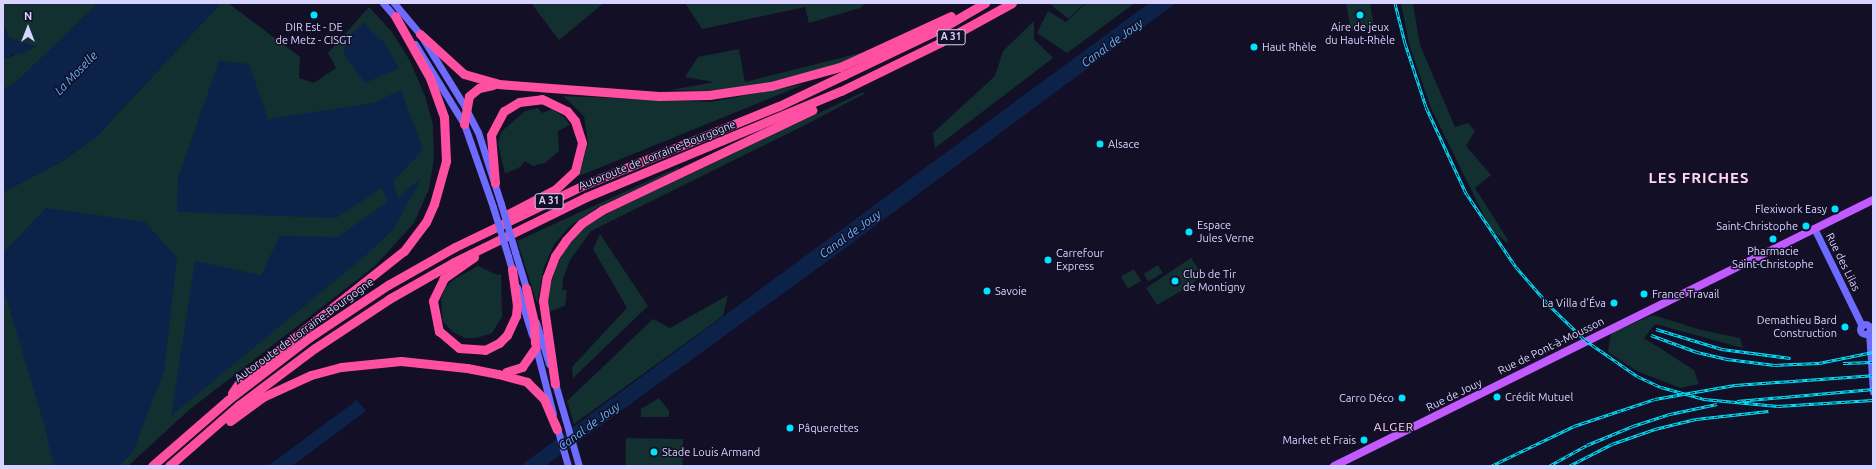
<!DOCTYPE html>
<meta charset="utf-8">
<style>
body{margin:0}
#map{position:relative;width:1876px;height:469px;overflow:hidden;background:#130f26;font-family:Ubuntu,sans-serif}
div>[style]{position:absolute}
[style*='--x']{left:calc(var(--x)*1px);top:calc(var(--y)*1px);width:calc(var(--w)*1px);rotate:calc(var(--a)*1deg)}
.green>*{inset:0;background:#12302f;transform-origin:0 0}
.water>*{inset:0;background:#0c2248}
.secondary>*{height:7px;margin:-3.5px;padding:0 3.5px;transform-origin:3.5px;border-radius:3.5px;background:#6f6bff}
.secondary>.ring{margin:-3.5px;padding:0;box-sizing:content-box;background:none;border:7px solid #6f6bff;border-radius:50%}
.primary>*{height:8px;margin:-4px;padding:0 4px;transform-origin:4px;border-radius:4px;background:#c25bff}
.highway>*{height:9px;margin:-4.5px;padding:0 4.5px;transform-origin:4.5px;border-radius:4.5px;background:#ff4fa3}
.rail>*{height:3px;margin-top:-1.5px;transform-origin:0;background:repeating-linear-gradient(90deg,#130f26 0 4.5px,#00e5ff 0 9px);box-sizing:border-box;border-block:1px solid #00e5ff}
.secondary-bridge>*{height:7px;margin:-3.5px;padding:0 3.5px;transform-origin:3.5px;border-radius:3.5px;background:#6f6bff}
.dots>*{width:11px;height:11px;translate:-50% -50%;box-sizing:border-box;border:2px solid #130f26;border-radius:50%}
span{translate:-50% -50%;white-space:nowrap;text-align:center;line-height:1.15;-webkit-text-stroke:3px #130f26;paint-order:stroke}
.shield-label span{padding:1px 3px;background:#130f26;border:1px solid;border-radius:3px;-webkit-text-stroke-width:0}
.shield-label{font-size:10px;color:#d9d4ff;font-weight:700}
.poi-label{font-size:11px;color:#d9d4ff}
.left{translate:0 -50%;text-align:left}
.right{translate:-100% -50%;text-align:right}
.street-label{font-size:11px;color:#d9d4ff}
.water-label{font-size:12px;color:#62b6ff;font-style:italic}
.neighbourhood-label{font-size:12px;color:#ffd6f0;letter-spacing:1px}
.district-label{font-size:15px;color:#ffd6f0;font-weight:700;letter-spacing:1px}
.frame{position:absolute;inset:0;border:4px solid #d9d4ff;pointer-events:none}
.north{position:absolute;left:8px;top:8px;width:40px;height:40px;-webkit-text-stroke:3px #130f26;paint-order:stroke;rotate:0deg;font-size:11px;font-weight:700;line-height:16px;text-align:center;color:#d9d4ff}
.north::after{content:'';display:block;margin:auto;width:14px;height:18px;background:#d9d4ff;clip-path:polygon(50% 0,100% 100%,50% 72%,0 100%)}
</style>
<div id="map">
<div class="green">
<div style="clip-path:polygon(3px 3px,98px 3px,21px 78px,3px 90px,3px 59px,35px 47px,9px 38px,3px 24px)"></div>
<div style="clip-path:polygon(221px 3px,228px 3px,300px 57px,299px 78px,314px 83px,336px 68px,328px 53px,369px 7px,392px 32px,410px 61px,425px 96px,433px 125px,434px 159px,429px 189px,414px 223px,375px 266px,189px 410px,128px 466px,3px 466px,3px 192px,61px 162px,96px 137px)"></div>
<div style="clip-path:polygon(531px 3px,604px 3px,559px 40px)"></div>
<div style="clip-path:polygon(685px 3px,866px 3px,860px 8px,809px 23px,805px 7px,702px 29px)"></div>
<div style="clip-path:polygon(1049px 3px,1085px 3px,1068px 19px)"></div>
<div style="clip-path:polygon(1086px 3px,1135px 3px,1067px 53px,1037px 33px,1048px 11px,1066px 22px)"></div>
<div style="clip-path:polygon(1346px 3px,1370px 3px,1374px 28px,1351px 31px)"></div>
<div style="clip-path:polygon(1401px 3px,1413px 3px,1420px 45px,1455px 127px,1468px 123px,1475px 131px,1466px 146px,1491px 175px,1475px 188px,1508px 240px,1507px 243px,1490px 228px,1431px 108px,1409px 44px)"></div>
<div style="clip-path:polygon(1034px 21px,1034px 39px,1053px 58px,935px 148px,933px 133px,995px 76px,1003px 51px)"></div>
<div style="clip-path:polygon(739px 49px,745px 82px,864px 52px,834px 66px,774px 83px,709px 91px,671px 90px,714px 82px,685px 77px,698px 57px)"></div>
<div style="clip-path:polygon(805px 84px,579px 176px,588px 143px,584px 116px,563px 96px,710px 102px)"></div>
<div style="clip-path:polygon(863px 92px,864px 94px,807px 124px,591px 231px,570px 260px,563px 279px,562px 290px,567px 290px,565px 306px,548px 312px,547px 299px,555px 270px,563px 253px,584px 227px,610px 212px)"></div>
<div style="clip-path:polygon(538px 108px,542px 113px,552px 109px,564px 117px,570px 125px,558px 131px,559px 151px,545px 163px,533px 166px,525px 161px,520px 167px,505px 174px,498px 144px,501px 132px,525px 111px)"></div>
<div style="clip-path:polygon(679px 167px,679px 169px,596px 208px,569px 227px,554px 245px,544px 267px,537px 303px,517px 241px)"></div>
<div style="clip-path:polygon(600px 234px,648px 306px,573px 378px,572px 367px,627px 308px,593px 249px)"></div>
<div style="clip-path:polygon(1191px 258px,1202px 275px,1188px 287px,1157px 305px,1146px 288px)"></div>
<div style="left:1158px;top:265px;width:9px;height:17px;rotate:58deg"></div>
<div style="clip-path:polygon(478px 266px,497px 275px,501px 274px,502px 317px,492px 333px,477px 338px,465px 338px,453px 332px,443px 322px,441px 300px,445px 287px,456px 278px)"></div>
<div style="left:1134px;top:269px;width:14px;height:15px;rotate:60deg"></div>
<div style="clip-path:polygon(728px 295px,723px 316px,574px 424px,567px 401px,653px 319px,670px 328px)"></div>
<div style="clip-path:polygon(1653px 315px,1701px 330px,1740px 338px,1743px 348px,1655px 324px,1644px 338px,1694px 370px,1699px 384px,1680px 388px,1637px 371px,1608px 352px,1611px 333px)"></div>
<div style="clip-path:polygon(659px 398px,669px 411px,669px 417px,641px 417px,641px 409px)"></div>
<div style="left:626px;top:438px;width:57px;height:28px;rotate:1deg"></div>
</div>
<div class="water">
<div style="clip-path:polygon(98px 3px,221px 3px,96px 137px,61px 162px,3px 192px,3px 90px,21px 78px)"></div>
<div style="clip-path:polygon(1149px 3px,1176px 3px,832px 258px,545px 466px,520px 466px)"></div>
<div style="clip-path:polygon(364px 22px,379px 39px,383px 40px,399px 68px,365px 83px,343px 53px,350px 36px)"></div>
<div style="clip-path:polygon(3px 24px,9px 38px,36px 47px,19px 55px,13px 54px,3px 59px)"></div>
<div style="clip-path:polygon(219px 61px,249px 64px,268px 119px,374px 103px,401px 90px,423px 150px,393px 181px,398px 198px,422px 177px,393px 230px,365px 256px,171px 416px,195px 261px,261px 275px,280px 236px,338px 237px,387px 202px,382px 188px,336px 218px,177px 212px,178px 178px)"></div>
<div style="clip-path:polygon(46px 208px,145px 222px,177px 258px,164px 371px,133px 452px,119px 466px,54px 466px,43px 421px,3px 287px,3px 253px)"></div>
<div style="clip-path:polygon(357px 400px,366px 411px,292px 466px,268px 466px)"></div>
</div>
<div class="secondary">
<div style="--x:383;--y:3;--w:21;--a:49"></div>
<div style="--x:394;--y:3;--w:40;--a:50"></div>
<div style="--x:420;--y:34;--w:86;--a:58.3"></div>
<div style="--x:465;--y:107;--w:28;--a:63"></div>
<div style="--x:478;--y:132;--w:76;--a:72.3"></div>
<div style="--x:415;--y:44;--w:94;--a:58.5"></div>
<div style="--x:464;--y:124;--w:88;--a:70.7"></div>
<div style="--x:1814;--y:228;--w:109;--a:63.9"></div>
<div style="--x:515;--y:252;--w:41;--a:72.9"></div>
<div style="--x:508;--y:256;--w:18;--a:74"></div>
<div style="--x:517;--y:287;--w:50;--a:72.6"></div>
<div style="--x:536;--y:322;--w:44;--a:72.8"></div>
<div class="ring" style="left:1860px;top:324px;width:3px;height:3px"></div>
<div style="--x:1869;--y:332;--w:60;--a:86.2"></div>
<div style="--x:535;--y:344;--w:72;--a:75.6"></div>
<div style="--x:554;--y:380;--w:90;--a:73.8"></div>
<div style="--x:556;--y:424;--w:44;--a:74.1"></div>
</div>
<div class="primary">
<div style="--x:1334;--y:466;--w:601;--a:-26.27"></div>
</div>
<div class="highway">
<div style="--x:420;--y:34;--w:59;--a:42.3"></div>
<div style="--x:464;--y:74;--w:35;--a:16"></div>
<div style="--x:498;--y:84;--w:161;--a:4.3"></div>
<div style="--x:659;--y:96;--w:50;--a:-1.1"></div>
<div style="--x:709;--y:95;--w:63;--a:-8.3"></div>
<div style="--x:771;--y:86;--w:72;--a:-15.4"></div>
<div style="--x:840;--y:67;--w:122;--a:-24.7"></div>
<div style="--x:464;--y:124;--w:28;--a:-80"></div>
<div style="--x:469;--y:96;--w:13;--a:-39"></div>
<div style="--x:479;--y:88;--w:14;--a:-12"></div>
<div style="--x:495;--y:183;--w:48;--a:-94.8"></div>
<div style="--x:491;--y:135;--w:27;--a:-62"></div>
<div style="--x:504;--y:111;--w:17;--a:-31"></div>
<div style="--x:519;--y:102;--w:23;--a:-7"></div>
<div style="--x:542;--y:99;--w:28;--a:26"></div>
<div style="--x:567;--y:111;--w:13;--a:51"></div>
<div style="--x:575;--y:121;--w:23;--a:72"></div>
<div style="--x:582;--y:143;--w:29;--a:104"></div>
<div style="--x:575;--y:171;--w:26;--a:137"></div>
<div style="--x:556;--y:189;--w:54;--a:152.5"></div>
<div style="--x:474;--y:257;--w:37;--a:145"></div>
<div style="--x:444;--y:278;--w:25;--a:116"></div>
<div style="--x:433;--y:301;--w:31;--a:79"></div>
<div style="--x:439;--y:331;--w:26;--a:40"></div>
<div style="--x:459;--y:348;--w:26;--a:4"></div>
<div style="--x:485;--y:350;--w:16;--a:-27"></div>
<div style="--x:499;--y:343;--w:11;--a:-45"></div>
<div style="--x:507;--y:335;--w:21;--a:-65"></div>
<div style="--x:516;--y:316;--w:11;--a:-85"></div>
<div style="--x:517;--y:305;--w:36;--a:-98"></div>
<div style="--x:526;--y:288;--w:37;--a:77"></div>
<div style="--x:534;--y:324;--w:19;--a:87"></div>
<div style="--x:506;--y:372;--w:17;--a:-17"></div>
<div style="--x:522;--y:367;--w:24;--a:-55"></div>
<div style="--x:555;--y:384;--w:84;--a:-98.2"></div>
<div style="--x:543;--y:301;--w:24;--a:-81"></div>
<div style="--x:547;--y:277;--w:22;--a:-69"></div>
<div style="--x:555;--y:256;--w:19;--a:-55"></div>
<div style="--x:566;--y:240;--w:23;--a:-47"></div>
<div style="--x:582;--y:223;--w:24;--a:-33"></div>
<div style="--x:602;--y:210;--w:233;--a:-25.4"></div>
<div style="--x:232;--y:393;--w:16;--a:-55"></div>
<div style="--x:241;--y:380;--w:208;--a:-38.4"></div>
<div style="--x:404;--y:251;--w:36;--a:-53"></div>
<div style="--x:426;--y:222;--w:20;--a:-66"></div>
<div style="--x:434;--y:204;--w:45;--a:-74.4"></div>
<div style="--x:446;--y:161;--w:44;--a:-92.6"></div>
<div style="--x:444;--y:117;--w:41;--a:-109.7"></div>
<div style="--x:430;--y:78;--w:71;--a:-119.4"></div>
<div style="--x:230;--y:421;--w:41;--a:-36"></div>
<div style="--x:263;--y:397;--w:53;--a:-24.6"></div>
<div style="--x:311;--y:375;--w:31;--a:-15"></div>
<div style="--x:341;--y:367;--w:60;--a:-5.7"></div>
<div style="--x:401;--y:361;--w:66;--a:6.1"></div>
<div style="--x:467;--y:368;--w:32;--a:11"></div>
<div style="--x:498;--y:374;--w:30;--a:15"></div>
<div style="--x:527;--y:382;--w:24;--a:45"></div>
<div style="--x:544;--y:399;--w:33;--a:67"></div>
<div style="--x:152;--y:466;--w:101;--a:-41"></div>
<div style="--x:228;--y:400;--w:103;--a:-37.5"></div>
<div style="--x:310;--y:337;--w:94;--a:-33.7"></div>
<div style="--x:388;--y:285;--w:77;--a:-29.6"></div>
<div style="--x:455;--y:247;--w:143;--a:-25.7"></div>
<div style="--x:584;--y:185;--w:210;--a:-22.1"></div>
<div style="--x:779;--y:106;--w:72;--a:-25.5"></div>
<div style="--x:844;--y:75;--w:109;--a:-25.6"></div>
<div style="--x:942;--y:28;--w:50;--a:-30.2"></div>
<div style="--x:169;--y:466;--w:93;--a:-41.1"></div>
<div style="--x:239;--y:405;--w:95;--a:-36.9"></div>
<div style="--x:315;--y:348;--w:89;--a:-33.5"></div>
<div style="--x:389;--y:299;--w:75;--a:-29.6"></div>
<div style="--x:454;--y:262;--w:147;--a:-26.2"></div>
<div style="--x:586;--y:197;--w:276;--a:-22.6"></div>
<div style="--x:841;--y:91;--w:111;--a:-26.1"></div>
<div style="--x:941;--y:42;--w:81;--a:-28.8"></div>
</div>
<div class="rail">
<div style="--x:1395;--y:3;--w:41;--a:76"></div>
<div style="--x:1405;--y:43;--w:67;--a:71.8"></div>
<div style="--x:1426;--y:107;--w:95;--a:65.1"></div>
<div style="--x:1466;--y:193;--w:89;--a:56"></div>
<div style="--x:1516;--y:267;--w:50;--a:49"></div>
<div style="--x:1549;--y:305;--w:50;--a:44.2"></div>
<div style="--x:1585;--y:340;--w:63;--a:34.7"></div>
<div style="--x:1637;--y:376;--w:26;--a:25"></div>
<div style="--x:1661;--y:387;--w:45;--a:15.6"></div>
<div style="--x:1704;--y:399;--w:74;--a:5.4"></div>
<div style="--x:1778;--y:406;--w:95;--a:-3.6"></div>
<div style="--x:1656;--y:329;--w:69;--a:16.9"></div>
<div style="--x:1722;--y:349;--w:69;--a:7.5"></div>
<div style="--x:1651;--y:335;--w:49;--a:20.3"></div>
<div style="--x:1697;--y:352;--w:31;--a:13"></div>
<div style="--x:1727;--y:359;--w:48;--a:7.1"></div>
<div style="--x:1775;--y:365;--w:44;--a:-2.6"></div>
<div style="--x:1819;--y:363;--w:55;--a:-11.5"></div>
<div style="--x:1843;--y:363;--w:30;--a:-2"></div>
<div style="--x:1737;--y:401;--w:137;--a:-5"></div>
<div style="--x:1491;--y:466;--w:92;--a:-25.7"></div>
<div style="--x:1574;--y:426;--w:85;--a:-18.4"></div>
<div style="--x:1655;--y:399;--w:81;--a:-9.9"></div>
<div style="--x:1735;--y:385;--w:138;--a:-4.1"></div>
<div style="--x:1549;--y:466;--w:43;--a:-28.9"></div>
<div style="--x:1587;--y:445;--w:50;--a:-22.4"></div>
<div style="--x:1633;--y:426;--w:39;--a:-18"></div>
<div style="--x:1670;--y:414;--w:48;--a:-12"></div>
<div style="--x:1569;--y:466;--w:48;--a:-27.1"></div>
<div style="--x:1612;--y:444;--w:46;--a:-19.2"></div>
<div style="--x:1655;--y:429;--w:42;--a:-13.7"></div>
<div style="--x:1696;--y:419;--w:73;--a:-6.3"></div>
</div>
<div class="secondary-bridge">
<div style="--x:501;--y:204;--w:50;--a:73.7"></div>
<div style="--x:493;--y:207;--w:51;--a:73"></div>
</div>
<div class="dots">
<div style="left:314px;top:15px;background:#00e5ff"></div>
<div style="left:1360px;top:15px;background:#00e5ff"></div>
<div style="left:1254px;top:47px;background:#00e5ff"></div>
<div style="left:1100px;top:144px;background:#00e5ff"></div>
<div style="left:1835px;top:209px;background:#00e5ff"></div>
<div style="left:1806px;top:226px;background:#00e5ff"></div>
<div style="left:1189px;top:232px;background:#00e5ff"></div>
<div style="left:1773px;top:239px;background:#00e5ff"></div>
<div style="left:1048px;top:260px;background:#00e5ff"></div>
<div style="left:1175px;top:281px;background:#00e5ff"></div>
<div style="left:987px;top:291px;background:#00e5ff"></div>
<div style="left:1644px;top:294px;background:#00e5ff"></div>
<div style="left:1614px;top:303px;background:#00e5ff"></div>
<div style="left:1845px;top:327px;background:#00e5ff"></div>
<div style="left:1497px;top:397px;background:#00e5ff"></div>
<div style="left:1402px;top:398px;background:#00e5ff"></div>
<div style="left:790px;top:428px;background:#00e5ff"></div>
<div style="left:1364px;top:440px;background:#00e5ff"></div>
<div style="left:654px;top:452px;background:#00e5ff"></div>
</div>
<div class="shield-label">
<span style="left:951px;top:37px">A 31</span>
<span style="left:549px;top:201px">A 31</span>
</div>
<div class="poi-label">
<span style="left:314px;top:34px">DIR Est - DE<br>de Metz - CISGT</span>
<span style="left:1360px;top:34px">Aire de jeux<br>du Haut-Rhèle</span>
<span class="left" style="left:1262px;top:47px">Haut Rhèle</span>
<span class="left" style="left:1108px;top:144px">Alsace</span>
<span class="right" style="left:1827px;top:209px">Flexiwork Easy</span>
<span class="left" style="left:1197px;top:232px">Espace<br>Jules Verne</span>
<span class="right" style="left:1798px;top:226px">Saint-Christophe</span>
<span style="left:1773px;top:258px">Pharmacie<br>Saint-Christophe</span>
<span class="left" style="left:1056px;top:260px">Carrefour<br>Express</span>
<span class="left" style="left:1183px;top:281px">Club de Tir<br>de Montigny</span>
<span class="left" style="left:995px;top:291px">Savoie</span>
<span class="left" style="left:1652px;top:294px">France Travail</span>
<span class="right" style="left:1606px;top:303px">La Villa d'Éva</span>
<span class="right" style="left:1837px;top:327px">Demathieu Bard<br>Construction</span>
<span class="left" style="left:1505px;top:397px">Crédit Mutuel</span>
<span class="right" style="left:1394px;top:398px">Carro Déco</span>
<span class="left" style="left:798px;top:428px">Pâquerettes</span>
<span class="right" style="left:1356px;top:440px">Market et Frais</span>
<span class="left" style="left:662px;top:452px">Stade Louis Armand</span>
</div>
<div class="street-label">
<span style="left:657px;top:155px;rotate:-22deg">Autoroute de Lorraine-Bourgogne</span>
<span style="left:1843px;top:262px;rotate:64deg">Rue des Lilas</span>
<span style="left:304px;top:330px;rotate:-36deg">Autoroute de Lorraine-Bourgogne</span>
<span style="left:1551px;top:346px;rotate:-26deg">Rue de Pont-à-Mousson</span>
<span style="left:1454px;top:395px;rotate:-26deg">Rue de Jouy</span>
</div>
<div class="water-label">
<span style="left:1112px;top:43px;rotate:-36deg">Canal de Jouy</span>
<span style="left:76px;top:73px;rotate:-46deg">La Moselle</span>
<span style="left:850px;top:234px;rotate:-36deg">Canal de Jouy</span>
<span style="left:589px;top:426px;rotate:-36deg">Canal de Jouy</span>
</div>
<div class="neighbourhood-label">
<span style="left:1394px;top:427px">ALGER</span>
</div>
<div class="district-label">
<span style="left:1699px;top:178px">LES FRICHES</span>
</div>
<div class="frame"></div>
<div class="north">N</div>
</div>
